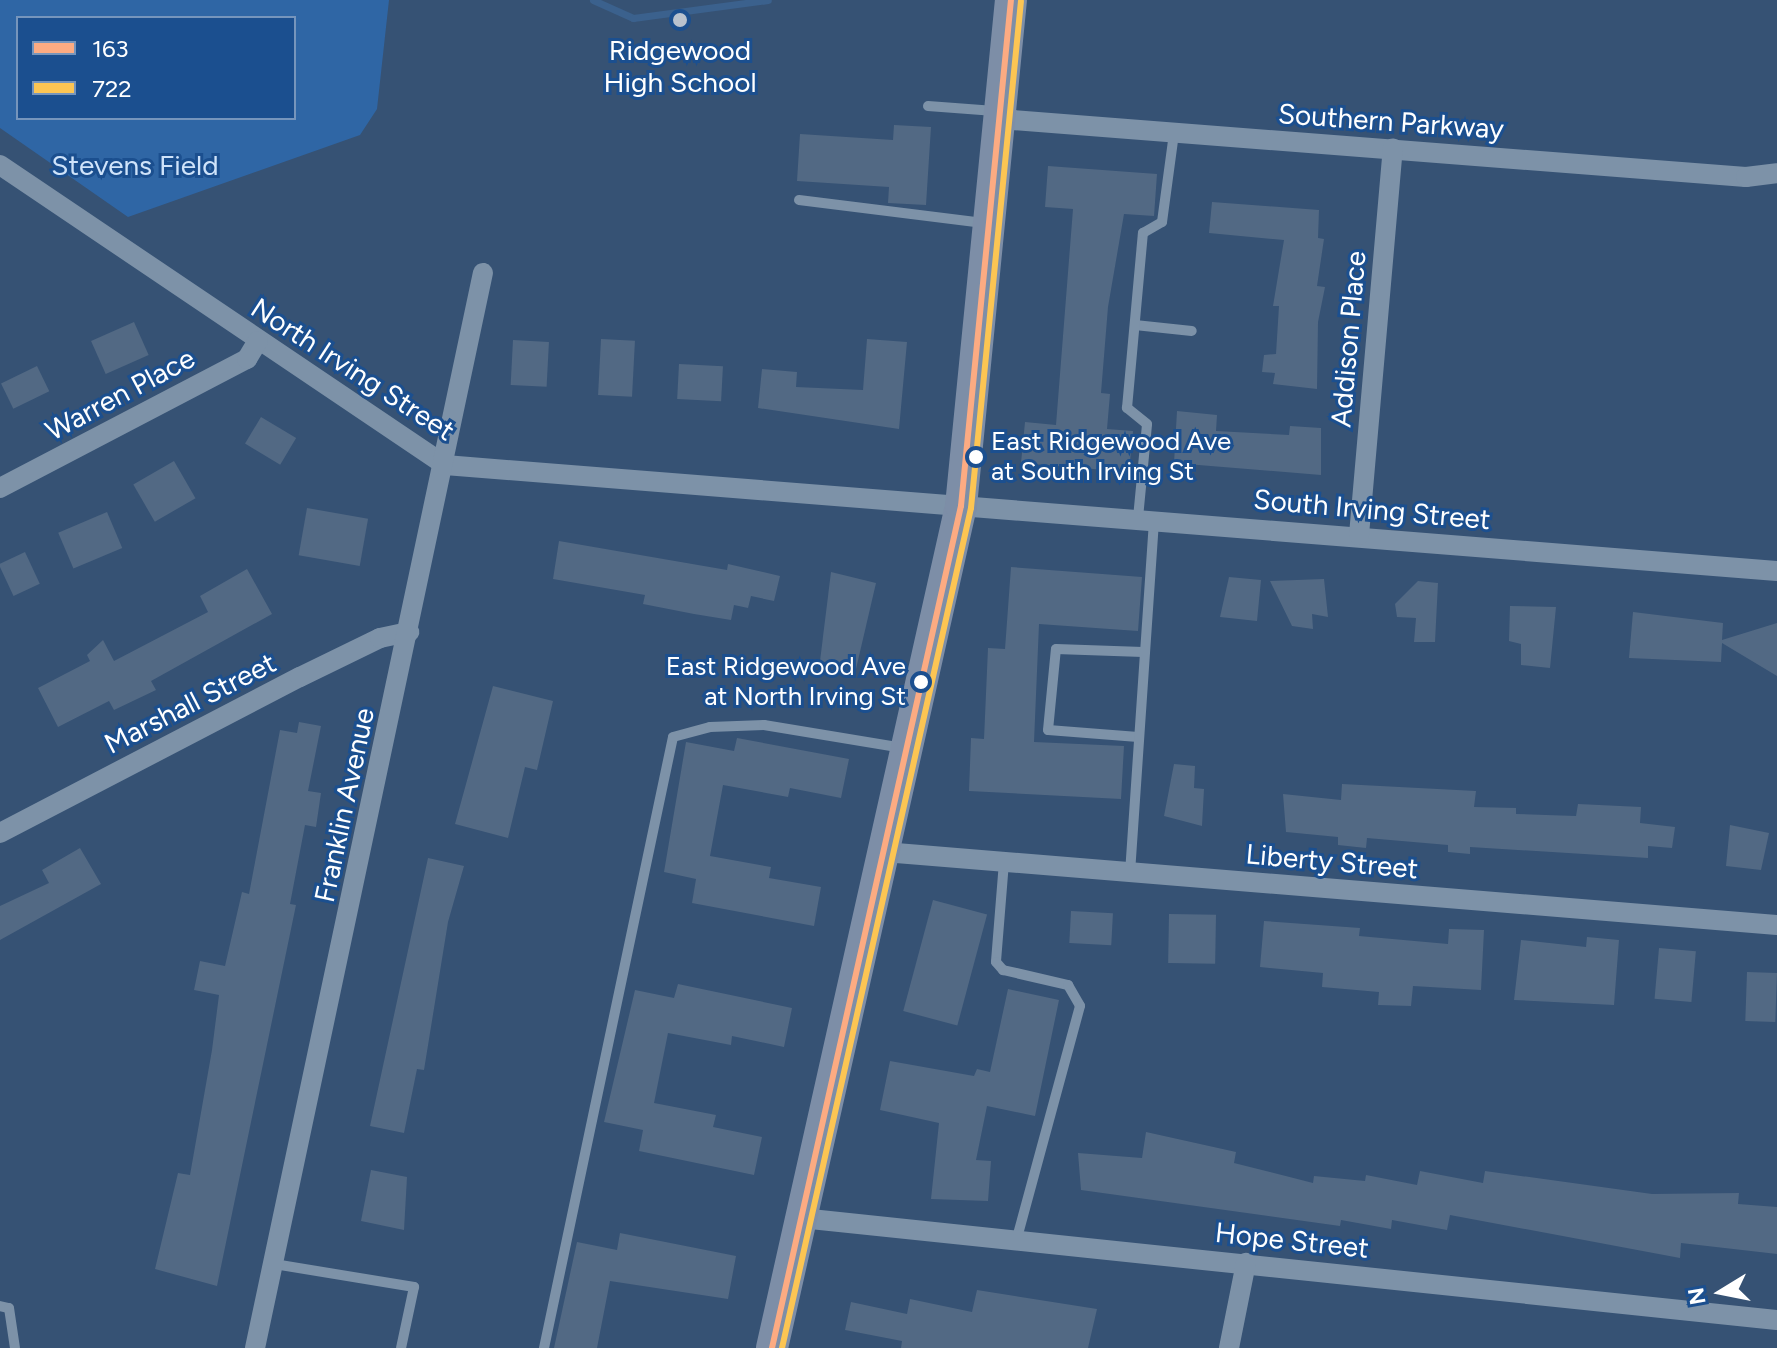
<!DOCTYPE html>
<style>
body{margin:0}
#map{position:relative;width:1777px;height:1348px;overflow:hidden;background:#365274;font-family:Figtree,sans-serif}
div>[style]{position:absolute}
[style*='--x']{left:calc(var(--x)*1px);top:calc(var(--y)*1px);width:calc(var(--w)*1px);rotate:calc(var(--a)*1deg)}
.green>*{inset:0;background:#2f66a5}
.stream>*{height:7px;margin:-3.5px;padding:0 3.5px;transform-origin:3.5px;border-radius:3.5px;background:#3b618d}
.building>*{inset:0;background:#526984;transform-origin:0 0}
.service>*{height:10px;margin:-5px;padding:0 5px;transform-origin:5px;border-radius:5px;background:#7d92a8}
.minor>*{height:20px;margin:-10px;padding:0 10px;transform-origin:10px;border-radius:10px;background:#7d92a8}
.primary>*{height:32px;margin:-16px;padding:0 16px;transform-origin:16px;border-radius:16px;background:#7d8ea7}
.bus-1>*{height:6px;margin:-3px;padding:0 3px;transform-origin:3px;border-radius:3px;background:#fcab82}
.bus-2>*{height:6px;margin:-3px;padding:0 3px;transform-origin:3px;border-radius:3px;background:#fcc553}
.dots>*{width:22px;height:22px;translate:-50% -50%;box-sizing:border-box;border:4px solid #1b4f8f;border-radius:50%}
span{translate:-50% -50%;white-space:nowrap;text-align:center;line-height:1.15;-webkit-text-stroke:6px #1b4f8f;paint-order:stroke}
.bus-label{font-size:26px;color:#fff}
.left{translate:0 -50%;text-align:left}
.right{translate:-100% -50%;text-align:right}
.poi-label{font-size:28px;color:#fff}
.street-label{font-size:28px;color:#fff}
.park-label{font-size:28px;color:#cfe3fa}
.legend{position:absolute;left:16px;top:16px;width:280px;height:104px;box-sizing:border-box;background:#1b4f8f;border:2px solid #7695bc;margin:0;padding:10px 14px;list-style:none;font-size:24px;color:#fff}
.legend li{display:flex;align-items:center;gap:16px;height:40px}
.legend b{width:40px;border:2px solid #7695bc}
.north{position:absolute;left:1681px;top:1252px;width:80px;height:80px;-webkit-text-stroke:6px #1b4f8f;paint-order:stroke;rotate:260deg;font-size:22px;font-weight:700;line-height:32px;text-align:center;color:#fff}
.north::after{content:'';display:block;margin:auto;width:28px;height:36px;background:#fff;clip-path:polygon(50% 0,100% 100%,50% 72%,0 100%)}
</style>
<div id="map">
<div class="green">
<div style="clip-path:polygon(evenodd,0 0,389px 0,377px 109px,360px 135px,128px 217px,0 128px,0 0,18px 18px,294px 18px,294px 118px,18px 118px,18px 18px)"></div>
</div>
<div class="stream">
<div style="--x:593;--y:0;--w:44;--a:24.2"></div>
<div style="--x:633;--y:18;--w:136;--a:-7.6"></div>
</div>
<div class="building">
<div style="clip-path:polygon(894px 125px,931px 127px,926px 205px,888px 203px,889px 187px,797px 181px,800px 134px,893px 140px)"></div>
<div style="clip-path:polygon(1048px 166px,1157px 174px,1154px 216px,1124px 214px,1108px 307px,1101px 393px,1110px 394px,1107px 429px,1133px 431px,1129px 472px,1021px 463px,1025px 422px,1056px 425px,1073px 209px,1045px 207px)"></div>
<div style="clip-path:polygon(1212px 202px,1319px 210px,1318px 238px,1324px 239px,1317px 286px,1325px 287px,1318px 322px,1317px 389px,1273px 384px,1275px 373px,1262px 372px,1264px 355px,1276px 354px,1279px 306px,1273px 306px,1284px 240px,1209px 233px)"></div>
<div style="left:134px;top:322px;width:36px;height:47px;rotate:66deg"></div>
<div style="left:601px;top:339px;width:34px;height:56px;rotate:3deg"></div>
<div style="clip-path:polygon(867px 339px,907px 342px,899px 429px,758px 408px,762px 369px,797px 372px,796px 387px,863px 390px)"></div>
<div style="left:513px;top:340px;width:36px;height:45px;rotate:3deg"></div>
<div style="left:679px;top:364px;width:44px;height:35px;rotate:3deg"></div>
<div style="left:37px;top:366px;width:28px;height:40px;rotate:64deg"></div>
<div style="clip-path:polygon(1177px 411px,1217px 415px,1216px 431px,1289px 435px,1290px 426px,1321px 428px,1321px 475px,1174px 463px)"></div>
<div style="left:261px;top:417px;width:41px;height:31px;rotate:31deg"></div>
<div style="left:174px;top:461px;width:43px;height:47px;rotate:60deg"></div>
<div style="left:307px;top:508px;width:62px;height:48px;rotate:10deg"></div>
<div style="left:107px;top:512px;width:39px;height:53px;rotate:67deg"></div>
<div style="clip-path:polygon(559px 541px,727px 570px,728px 564px,780px 576px,774px 601px,751px 596px,748px 608px,734px 605px,731px 620px,694px 614px,643px 604px,645px 595px,553px 579px)"></div>
<div style="left:25px;top:552px;width:35px;height:29px;rotate:65deg"></div>
<div style="clip-path:polygon(1011px 567px,1142px 577px,1138px 631px,1039px 624px,1034px 742px,1124px 746px,1121px 799px,969px 791px,971px 738px,984px 739px,988px 648px,1005px 649px)"></div>
<div style="clip-path:polygon(247px 569px,272px 614px,151px 681px,156px 690px,114px 710px,109px 701px,58px 727px,38px 688px,90px 661px,87px 655px,103px 640px,114px 661px,208px 612px,200px 596px)"></div>
<div style="clip-path:polygon(831px 572px,876px 583px,856px 669px,820px 661px)"></div>
<div style="clip-path:polygon(1229px 577px,1261px 580px,1257px 621px,1220px 617px)"></div>
<div style="clip-path:polygon(1324px 579px,1328px 617px,1312px 614px,1313px 629px,1292px 626px,1270px 581px)"></div>
<div style="clip-path:polygon(1418px 581px,1438px 583px,1435px 642px,1414px 642px,1416px 618px,1397px 617px,1395px 604px)"></div>
<div style="clip-path:polygon(1510px 606px,1556px 607px,1550px 668px,1521px 665px,1521px 644px,1509px 641px)"></div>
<div style="clip-path:polygon(1633px 612px,1723px 623px,1722px 640px,1777px 623px,1777px 676px,1722px 643px,1721px 662px,1629px 658px)"></div>
<div style="clip-path:polygon(493px 686px,553px 701px,537px 770px,525px 767px,508px 838px,455px 824px)"></div>
<div style="clip-path:polygon(299px 722px,321px 726px,308px 791px,321px 793px,316px 827px,305px 825px,290px 904px,296px 905px,217px 1286px,155px 1269px,178px 1173px,190px 1175px,212px 1050px,219px 995px,194px 990px,200px 961px,225px 966px,242px 892px,249px 894px,280px 730px,297px 733px)"></div>
<div style="clip-path:polygon(737px 738px,849px 759px,841px 798px,790px 788px,788px 797px,723px 785px,710px 856px,771px 867px,769px 878px,821px 887px,814px 926px,692px 903px,696px 879px,664px 872px,686px 742px,734px 751px)"></div>
<div style="clip-path:polygon(1174px 764px,1195px 766px,1194px 788px,1204px 789px,1202px 826px,1164px 816px)"></div>
<div style="clip-path:polygon(1342px 784px,1476px 791px,1474px 807px,1516px 808px,1516px 814px,1576px 816px,1578px 804px,1641px 807px,1640px 823px,1675px 827px,1672px 848px,1648px 846px,1648px 858px,1470px 847px,1470px 854px,1448px 852px,1448px 845px,1367px 838px,1366px 848px,1338px 845px,1338px 837px,1286px 832px,1283px 794px,1341px 800px)"></div>
<div style="clip-path:polygon(1730px 825px,1769px 833px,1761px 870px,1726px 866px)"></div>
<div style="clip-path:polygon(80px 848px,101px 884px,0 940px,0 906px,49px 883px,42px 870px)"></div>
<div style="clip-path:polygon(428px 858px,464px 866px,448px 922px,424px 1070px,417px 1069px,404px 1133px,370px 1126px)"></div>
<div style="left:933px;top:900px;width:56px;height:115px;rotate:15deg"></div>
<div style="left:1071px;top:911px;width:42px;height:32px;rotate:3deg"></div>
<div style="left:1169px;top:914px;width:47px;height:49px;rotate:1deg"></div>
<div style="clip-path:polygon(1264px 921px,1360px 928px,1359px 936px,1448px 944px,1449px 929px,1484px 930px,1481px 990px,1413px 986px,1411px 1006px,1378px 1005px,1379px 992px,1322px 987px,1323px 973px,1260px 967px)"></div>
<div style="clip-path:polygon(1587px 937px,1619px 940px,1614px 1005px,1514px 1000px,1521px 940px,1586px 947px)"></div>
<div style="left:1659px;top:948px;width:37px;height:51px;rotate:5deg"></div>
<div style="left:1747px;top:972px;width:30px;height:49px;rotate:2deg"></div>
<div style="clip-path:polygon(678px 984px,792px 1008px,784px 1047px,732px 1036px,731px 1045px,668px 1033px,654px 1103px,716px 1115px,713px 1127px,762px 1137px,754px 1175px,639px 1151px,643px 1130px,604px 1122px,635px 990px,674px 998px)"></div>
<div style="clip-path:polygon(1008px 989px,1059px 1000px,1035px 1116px,987px 1106px,976px 1160px,991px 1161px,988px 1201px,931px 1199px,939px 1123px,880px 1110px,890px 1061px,974px 1076px,977px 1069px,990px 1072px)"></div>
<div style="clip-path:polygon(1146px 1132px,1236px 1152px,1234px 1163px,1313px 1183px,1314px 1176px,1365px 1181px,1366px 1175px,1417px 1185px,1420px 1171px,1483px 1183px,1485px 1171px,1652px 1194px,1739px 1193px,1738px 1204px,1777px 1207px,1777px 1254px,1681px 1243px,1680px 1258px,1450px 1215px,1447px 1230px,1392px 1220px,1391px 1229px,1341px 1220px,1340px 1226px,1081px 1190px,1078px 1153px,1142px 1158px)"></div>
<div style="clip-path:polygon(371px 1170px,407px 1177px,404px 1230px,361px 1221px)"></div>
<div style="clip-path:polygon(620px 1233px,736px 1256px,728px 1299px,610px 1281px,597px 1348px,554px 1348px,577px 1242px,617px 1250px)"></div>
<div style="clip-path:polygon(977px 1290px,1097px 1309px,1088px 1348px,901px 1348px,902px 1341px,845px 1330px,851px 1302px,907px 1314px,910px 1299px,972px 1312px)"></div>
</div>
<div class="service">
<div style="--x:928;--y:106;--w:67;--a:4.3"></div>
<div style="--x:799;--y:200;--w:186;--a:7.1"></div>
<div style="--x:1135;--y:325;--w:57;--a:6"></div>
<div style="--x:1138;--y:518;--w:94;--a:-84.5"></div>
<div style="--x:1147;--y:424;--w:26;--a:-141"></div>
<div style="--x:1127;--y:408;--w:176;--a:-84.8"></div>
<div style="--x:1143;--y:233;--w:22;--a:-30"></div>
<div style="--x:1162;--y:222;--w:90;--a:-82.3"></div>
<div style="--x:1138;--y:737;--w:90;--a:-175.6"></div>
<div style="--x:1048;--y:730;--w:81;--a:-84.4"></div>
<div style="--x:1056;--y:649;--w:87;--a:2"></div>
<div style="--x:1004;--y:862;--w:100;--a:94.6"></div>
<div style="--x:996;--y:962;--w:11;--a:49"></div>
<div style="--x:1003;--y:970;--w:67;--a:13"></div>
<div style="--x:1068;--y:985;--w:24;--a:60"></div>
<div style="--x:1080;--y:1006;--w:245;--a:105.2"></div>
<div style="--x:1130;--y:873;--w:355;--a:-86.1"></div>
<div style="--x:274;--y:1264;--w:142;--a:9.3"></div>
<div style="--x:414;--y:1287;--w:62;--a:102"></div>
<div style="--x:0;--y:1306;--w:9;--a:13"></div>
<div style="--x:9;--y:1308;--w:40;--a:81.5"></div>
<div style="--x:544;--y:1348;--w:624;--a:-78.08"></div>
<div style="--x:673;--y:737;--w:38;--a:-15"></div>
<div style="--x:710;--y:727;--w:54;--a:-2.1"></div>
<div style="--x:764;--y:725;--w:141;--a:9.4"></div>
</div>
<div class="minor">
<div style="--x:1000;--y:119;--w:748;--a:4.45"></div>
<div style="--x:1746;--y:177;--w:31;--a:-7"></div>
<div style="--x:0;--y:165;--w:537;--a:33.99"></div>
<div style="--x:445;--y:465;--w:1336;--a:4.55"></div>
<div style="--x:0;--y:488;--w:279;--a:-27.6"></div>
<div style="--x:247;--y:359;--w:21;--a:-59"></div>
<div style="--x:1359;--y:535;--w:388;--a:-85"></div>
<div style="--x:0;--y:833;--w:338;--a:-27.5"></div>
<div style="--x:300;--y:677;--w:89;--a:-26"></div>
<div style="--x:380;--y:638;--w:30;--a:-12"></div>
<div style="--x:884;--y:852;--w:896;--a:4.67"></div>
<div style="--x:801;--y:1218;--w:981;--a:5.97"></div>
<div style="--x:255;--y:1348;--w:1099;--a:-78.03"></div>
<div style="--x:1229;--y:1348;--w:87;--a:-78.7"></div>
</div>
<div class="primary">
<div style="--x:772;--y:1348;--w:863;--a:-77.35"></div>
<div style="--x:961;--y:506;--w:508;--a:-84.36"></div>
</div>
<div class="bus-1">
<div style="--x:772;--y:1348;--w:863;--a:-77.35"></div>
<div style="--x:961;--y:506;--w:508;--a:-84.36"></div>
</div>
<div class="bus-2">
<div style="--x:782;--y:1348;--w:861;--a:-77.32"></div>
<div style="--x:971;--y:508;--w:509;--a:-84.37"></div>
</div>
<div class="dots">
<div style="left:680px;top:20px;background:#b9c2ce"></div>
<div style="left:976px;top:457px;background:#fff"></div>
<div style="left:921px;top:682px;background:#fff"></div>
</div>
<div class="bus-label">
<span class="left" style="left:991px;top:457px">East Ridgewood Ave<br>at South Irving St</span>
<span class="right" style="left:906px;top:682px">East Ridgewood Ave<br>at North Irving St</span>
</div>
<div class="poi-label">
<span style="left:680px;top:66px">Ridgewood<br>High School</span>
</div>
<div class="street-label">
<span style="left:1391px;top:121px;rotate:4deg">Southern Parkway</span>
<span style="left:1348px;top:339px;rotate:-85deg">Addison Place</span>
<span style="left:353px;top:369px;rotate:33deg">North Irving Street</span>
<span style="left:120px;top:394px;rotate:-28deg">Warren Place</span>
<span style="left:1372px;top:509px;rotate:5deg">South Irving Street</span>
<span style="left:190px;top:703px;rotate:-27deg">Marshall Street</span>
<span style="left:344px;top:805px;rotate:-78deg">Franklin Avenue</span>
<span style="left:1332px;top:861px;rotate:5deg">Liberty Street</span>
<span style="left:1292px;top:1240px;rotate:6deg">Hope Street</span>
</div>
<div class="park-label">
<span style="left:135px;top:165px">Stevens Field</span>
</div>
<ul class="legend">
<li><b style="height:10px;background:#fcab82"></b>163</li>
<li><b style="height:10px;background:#fcc553"></b>722</li>
</ul>
<div class="north">N</div>
</div>
